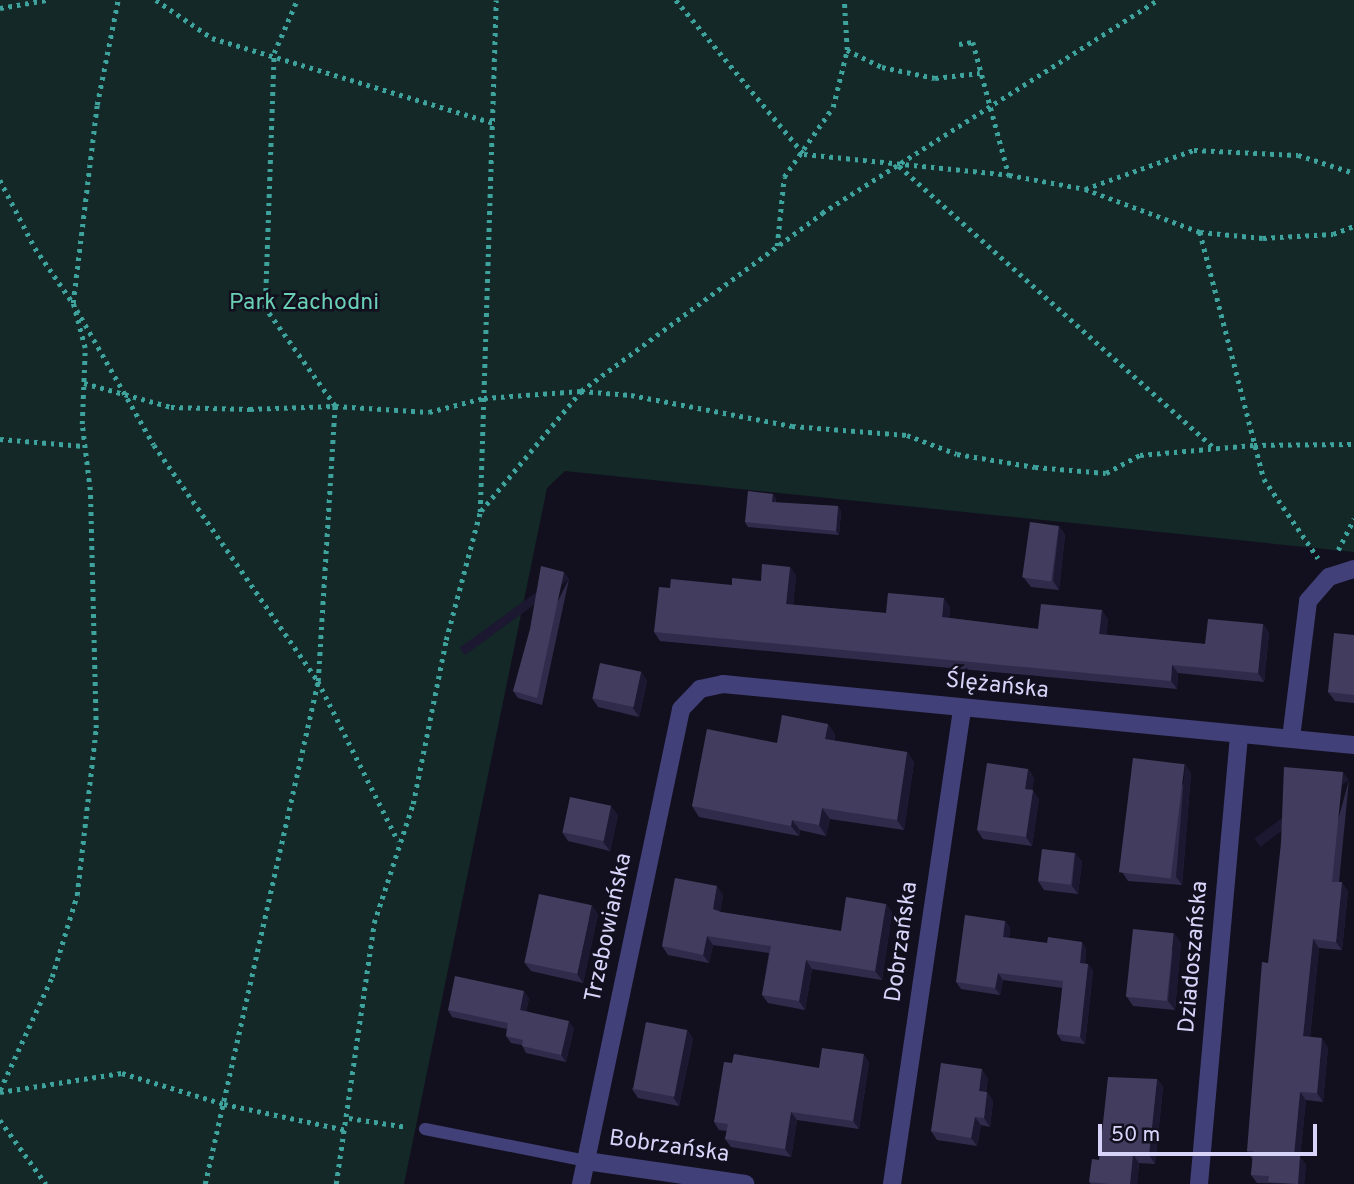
<!DOCTYPE html>
<meta charset="utf-8">
<style>
body{margin:0}
#map{position:relative;width:1354px;height:1184px;overflow:hidden;background:#12101f;font-family:Overpass,sans-serif}
div>[style]{position:absolute}
[style*='--x']{left:calc(var(--x)*1px);top:calc(var(--y)*1px);width:calc(var(--w)*1px);rotate:calc(var(--a)*1deg)}
.green>*{inset:0;background:#132827}
.path>*{height:4.5px;margin-top:-2.25px;transform-origin:0;background:repeating-linear-gradient(90deg,#3da39c 0 3.5px,transparent 0 8.5px)}
.lane>*{height:12px;margin:-6px;padding:0 6px;transform-origin:6px;border-radius:6px;background:#424078}
.street>*{height:18px;margin:-9px;padding:0 9px;transform-origin:9px;border-radius:9px;background:#424078}
.wall>*{inset:0;background:#312b4b}
.shaded-wall>*{inset:0;background:#1d1832;transform-origin:0 0}
.building>*{inset:0;background:#423d5e;transform-origin:0 0}
span{translate:-50% -50%;white-space:nowrap;text-align:center;line-height:1.15;-webkit-text-stroke:5px #12101f;paint-order:stroke}
.park-label{font-size:23px;color:#69d0b4}
.street-label{font-size:23px;color:#d7d3f9}
.scale{position:absolute;left:1098px;top:1124px;width:219px;height:32px;box-sizing:border-box;border:4px solid #d7d3f9;border-top:0;padding-left:9px;font-size:21px;line-height:24px;white-space:nowrap;color:#d7d3f9;-webkit-text-stroke:5px #12101f;paint-order:stroke}
</style>
<div id="map">
<div class="green">
<div style="clip-path:polygon(0 0,1354px 0,1354px 552px,565px 471px,547px 488px,404px 1184px,0 1184px)"></div>
</div>
<div class="path">
<div style="--x:156;--y:0;--w:68;--a:34.2"></div>
<div style="--x:212;--y:38;--w:295;--a:16.8"></div>
<div style="--x:676;--y:0;--w:200;--a:50.3"></div>
<div style="--x:804;--y:154;--w:206;--a:5.8"></div>
<div style="--x:1009;--y:175;--w:77;--a:10.4"></div>
<div style="--x:1085;--y:189;--w:123;--a:20.5"></div>
<div style="--x:1200;--y:232;--w:63;--a:5.4"></div>
<div style="--x:1263;--y:238;--w:70;--a:-3.3"></div>
<div style="--x:1333;--y:234;--w:22;--a:-21"></div>
<div style="--x:0;--y:8;--w:47;--a:-9.9"></div>
<div style="--x:959;--y:44;--w:14;--a:-8"></div>
<div style="--x:973;--y:42;--w:138;--a:74.9"></div>
<div style="--x:847;--y:50;--w:39;--a:26"></div>
<div style="--x:882;--y:67;--w:54;--a:11.7"></div>
<div style="--x:935;--y:78;--w:45;--a:-6.3"></div>
<div style="--x:899;--y:166;--w:424;--a:41.8"></div>
<div style="--x:0;--y:180;--w:76;--a:62.8"></div>
<div style="--x:35;--y:248;--w:67;--a:55.4"></div>
<div style="--x:1085;--y:189;--w:116;--a:-19.7"></div>
<div style="--x:1194;--y:150;--w:104;--a:2.8"></div>
<div style="--x:1298;--y:155;--w:59;--a:17.8"></div>
<div style="--x:1200;--y:232;--w:255;--a:75.5"></div>
<div style="--x:1264;--y:479;--w:96;--a:55.6"></div>
<div style="--x:777;--y:246;--w:69;--a:-84.2"></div>
<div style="--x:784;--y:177;--w:85;--a:-55"></div>
<div style="--x:833;--y:107;--w:59;--a:-76.2"></div>
<div style="--x:847;--y:50;--w:50;--a:-93.4"></div>
<div style="--x:77;--y:310;--w:155;--a:60.3"></div>
<div style="--x:154;--y:445;--w:287;--a:55.2"></div>
<div style="--x:318;--y:681;--w:179;--a:63.4"></div>
<div style="--x:84;--y:383;--w:90;--a:15.4"></div>
<div style="--x:171;--y:407;--w:79;--a:1.5"></div>
<div style="--x:250;--y:409;--w:85;--a:-2"></div>
<div style="--x:335;--y:406;--w:94;--a:3.7"></div>
<div style="--x:429;--y:412;--w:57;--a:-14.3"></div>
<div style="--x:484;--y:398;--w:97;--a:-4.1"></div>
<div style="--x:581;--y:391;--w:50;--a:4.6"></div>
<div style="--x:631;--y:395;--w:164;--a:10.9"></div>
<div style="--x:792;--y:426;--w:115;--a:4.5"></div>
<div style="--x:907;--y:435;--w:53;--a:20.8"></div>
<div style="--x:957;--y:454;--w:79;--a:9.5"></div>
<div style="--x:1035;--y:467;--w:71;--a:4.8"></div>
<div style="--x:1106;--y:473;--w:38;--a:-28"></div>
<div style="--x:1140;--y:455;--w:114;--a:-5"></div>
<div style="--x:1254;--y:445;--w:100;--a:-0.6"></div>
<div style="--x:0;--y:439;--w:84;--a:4.8"></div>
<div style="--x:481;--y:511;--w:156;--a:-50.2"></div>
<div style="--x:581;--y:391;--w:300;--a:-36.4"></div>
<div style="--x:822;--y:213;--w:397;--a:-32.4"></div>
<div style="--x:1338;--y:550;--w:35;--a:-63"></div>
<div style="--x:0;--y:1090;--w:124;--a:-65.3"></div>
<div style="--x:52;--y:977;--w:86;--a:-73"></div>
<div style="--x:77;--y:895;--w:168;--a:-83.5"></div>
<div style="--x:96;--y:728;--w:238;--a:-91.4"></div>
<div style="--x:90;--y:490;--w:66;--a:-96.9"></div>
<div style="--x:82;--y:424;--w:76;--a:-87.7"></div>
<div style="--x:85;--y:348;--w:47;--a:-104.9"></div>
<div style="--x:73;--y:303;--w:199;--a:-83.1"></div>
<div style="--x:97;--y:105;--w:107;--a:-78.7"></div>
<div style="--x:0;--y:1092;--w:123;--a:-8.9"></div>
<div style="--x:122;--y:1073;--w:107;--a:16.9"></div>
<div style="--x:224;--y:1104;--w:125;--a:12"></div>
<div style="--x:349;--y:1118;--w:59;--a:8.8"></div>
<div style="--x:0;--y:1120;--w:79;--a:54.3"></div>
<div style="--x:205;--y:1184;--w:516;--a:-77.34"></div>
<div style="--x:318;--y:681;--w:276;--a:-86.5"></div>
<div style="--x:335;--y:406;--w:120;--a:-125.5"></div>
<div style="--x:265;--y:308;--w:255;--a:-88"></div>
<div style="--x:274;--y:53;--w:58;--a:-66.5"></div>
<div style="--x:336;--y:1184;--w:264;--a:-81.7"></div>
<div style="--x:374;--y:923;--w:125;--a:-71.9"></div>
<div style="--x:413;--y:804;--w:167;--a:-78.6"></div>
<div style="--x:446;--y:640;--w:132;--a:-75.1"></div>
<div style="--x:480;--y:512;--w:512;--a:-88.21"></div>
</div>
<div class="lane">
<div style="--x:425;--y:1129;--w:164;--a:11.2"></div>
</div>
<div class="street">
<div style="--x:1291;--y:738;--w:138;--a:-82.9"></div>
<div style="--x:1308;--y:601;--w:32;--a:-49"></div>
<div style="--x:1329;--y:577;--w:26;--a:-18"></div>
<div style="--x:586;--y:1161;--w:161;--a:8.2"></div>
<div style="--x:581;--y:1184;--w:485;--a:-78.1"></div>
<div style="--x:681;--y:709;--w:28;--a:-46"></div>
<div style="--x:700;--y:689;--w:24;--a:-12"></div>
<div style="--x:723;--y:684;--w:634;--a:5.52"></div>
<div style="--x:892;--y:1184;--w:481;--a:-81.6"></div>
<div style="--x:1199;--y:1184;--w:451;--a:-84.9"></div>
</div>
<div class="wall">
<div style="clip-path:polygon(776px 498px,776px 503px,838px 506px,841px 511px,839px 535px,748px 527px,745px 522px)"></div>
<div style="clip-path:polygon(1059px 526px,1065px 535px,1059px 590px,1031px 587px,1024px 578px)"></div>
<div style="clip-path:polygon(790px 567px,796px 576px,793px 605px,886px 613px,950px 607px,949px 618px,1038px 629px,1108px 619px,1106px 635px,1205px 644px,1263px 624px,1269px 633px,1264px 682px,1178px 673px,1177px 689px,660px 641px,654px 632px,670px 588px,732px 585px,761px 581px)"></div>
<div style="clip-path:polygon(569px 579px,542px 705px,518px 698px,513px 691px)"></div>
<div style="clip-path:polygon(1354px 635px,1354px 703px,1335px 701px,1328px 692px)"></div>
<div style="clip-path:polygon(641px 672px,647px 681px,639px 717px,598px 707px,592px 698px)"></div>
<div style="clip-path:polygon(828px 724px,835px 735px,834px 741px,907px 752px,914px 762px,904px 830px,830px 819px,826px 836px,800px 830px,799px 836px,699px 817px,692px 806px)"></div>
<div style="clip-path:polygon(1028px 769px,1034px 778px,1032px 790px,1039px 799px,1032px 846px,983px 839px,977px 830px)"></div>
<div style="clip-path:polygon(1191px 773px,1182px 885px,1128px 881px,1122px 872px)"></div>
<div style="clip-path:polygon(1349px 780px,1339px 882px,1348px 891px,1342px 950px,1319px 948px,1310px 1037px,1328px 1047px,1323px 1102px,1306px 1100px,1300px 1157px,1306px 1165px,1304px 1184px,1257px 1183px,1251px 1175px,1253px 1160px,1247px 1151px)"></div>
<div style="clip-path:polygon(618px 815px,610px 851px,568px 841px,562px 832px)"></div>
<div style="clip-path:polygon(1075px 853px,1082px 862px,1078px 894px,1044px 890px,1038px 881px)"></div>
<div style="clip-path:polygon(723px 895px,720px 912px,841px 931px,886px 904px,892px 913px,882px 980px,812px 969px,805px 1010px,768px 1003px,762px 995px,769px 953px,713px 945px,709px 963px,668px 955px,662px 946px)"></div>
<div style="clip-path:polygon(598px 914px,583px 983px,531px 971px,524px 962px)"></div>
<div style="clip-path:polygon(1005px 921px,1010px 928px,1009px 938px,1047px 943px,1082px 942px,1086px 949px,1085px 964px,1088px 964px,1093px 971px,1085px 1044px,1062px 1041px,1057px 1034px,1063px 988px,1003px 980px,1000px 995px,961px 989px,956px 982px)"></div>
<div style="clip-path:polygon(1181px 942px,1175px 1010px,1133px 1006px,1127px 997px)"></div>
<div style="clip-path:polygon(529px 998px,526px 1011px,574px 1028px,566px 1062px,526px 1053px,522px 1045px,511px 1043px,506px 1036px,507px 1029px,452px 1017px,448px 1010px)"></div>
<div style="clip-path:polygon(687px 1030px,693px 1039px,679px 1106px,638px 1098px,632px 1089px)"></div>
<div style="clip-path:polygon(869px 1062px,859px 1129px,797px 1120px,791px 1157px,731px 1147px,725px 1139px,727px 1131px,719px 1130px,714px 1122px,732px 1063px,819px 1068px)"></div>
<div style="clip-path:polygon(988px 1078px,986px 1092px,987px 1092px,993px 1101px,990px 1127px,981px 1125px,977px 1146px,937px 1140px,931px 1131px)"></div>
<div style="clip-path:polygon(1157px 1079px,1163px 1087px,1155px 1164px,1139px 1163px,1137px 1184px,1091px 1184px,1089px 1182px,1099px 1160px)"></div>
</div>
<div class="shaded-wall">
<div style="clip-path:polygon(773px 494px,776px 498px,775px 507px,772px 502px)"></div>
<div style="clip-path:polygon(838px 506px,841px 511px,839px 535px,836px 531px)"></div>
<div style="clip-path:polygon(1059px 526px,1065px 535px,1059px 590px,1053px 581px)"></div>
<div style="clip-path:polygon(790px 567px,796px 576px,792px 613px,786px 604px)"></div>
<div style="left:564px;top:572px;width:9px;height:129px;rotate:54deg"></div>
<div style="clip-path:polygon(944px 598px,950px 607px,948px 626px,942px 617px)"></div>
<div style="clip-path:polygon(1102px 610px,1108px 619px,1106px 643px,1099px 634px)"></div>
<div style="clip-path:polygon(1263px 624px,1269px 633px,1264px 682px,1258px 673px)"></div>
<div style="clip-path:polygon(1172px 665px,1178px 673px,1177px 689px,1171px 681px)"></div>
<div style="clip-path:polygon(641px 672px,647px 681px,639px 717px,633px 708px)"></div>
<div style="clip-path:polygon(828px 724px,835px 735px,832px 750px,825px 739px)"></div>
<div style="clip-path:polygon(907px 752px,914px 762px,904px 830px,897px 820px)"></div>
<div style="clip-path:polygon(1185px 764px,1191px 773px,1182px 885px,1176px 877px)"></div>
<div style="clip-path:polygon(1028px 769px,1034px 778px,1031px 797px,1025px 789px)"></div>
<div style="left:1343px;top:772px;width:10px;height:111px;rotate:53deg"></div>
<div style="clip-path:polygon(1033px 790px,1039px 799px,1032px 846px,1026px 837px)"></div>
<div style="clip-path:polygon(611px 806px,618px 815px,610px 851px,603px 842px)"></div>
<div style="clip-path:polygon(822px 808px,830px 819px,826px 836px,819px 825px)"></div>
<div style="clip-path:polygon(792px 820px,800px 830px,799px 836px,791px 826px)"></div>
<div style="clip-path:polygon(1075px 853px,1082px 862px,1078px 894px,1072px 886px)"></div>
<div style="clip-path:polygon(1342px 882px,1348px 891px,1342px 950px,1336px 942px)"></div>
<div style="clip-path:polygon(717px 886px,723px 895px,719px 918px,713px 909px)"></div>
<div style="clip-path:polygon(886px 904px,892px 913px,882px 980px,875px 971px)"></div>
<div style="clip-path:polygon(592px 905px,598px 914px,583px 983px,577px 974px)"></div>
<div style="clip-path:polygon(1005px 921px,1010px 928px,1008px 944px,1003px 937px)"></div>
<div style="clip-path:polygon(1174px 933px,1181px 942px,1175px 1010px,1168px 1001px)"></div>
<div style="clip-path:polygon(707px 936px,713px 945px,709px 963px,703px 955px)"></div>
<div style="clip-path:polygon(1313px 939px,1319px 948px,1309px 1045px,1303px 1036px)"></div>
<div style="clip-path:polygon(1082px 942px,1086px 949px,1085px 971px,1080px 963px)"></div>
<div style="clip-path:polygon(806px 960px,812px 969px,805px 1010px,799px 1001px)"></div>
<div style="clip-path:polygon(1088px 964px,1093px 971px,1085px 1044px,1080px 1037px)"></div>
<div style="clip-path:polygon(998px 973px,1003px 980px,1000px 995px,995px 988px)"></div>
<div style="clip-path:polygon(524px 991px,529px 998px,525px 1016px,520px 1010px)"></div>
<div style="clip-path:polygon(569px 1021px,574px 1028px,566px 1062px,561px 1055px)"></div>
<div style="clip-path:polygon(687px 1030px,693px 1039px,679px 1106px,673px 1097px)"></div>
<div style="clip-path:polygon(1322px 1038px,1328px 1047px,1323px 1102px,1317px 1093px)"></div>
<div style="clip-path:polygon(864px 1054px,869px 1062px,859px 1129px,853px 1121px)"></div>
<div style="clip-path:polygon(982px 1069px,988px 1078px,985px 1099px,979px 1091px)"></div>
<div style="clip-path:polygon(1157px 1079px,1163px 1087px,1155px 1164px,1149px 1155px)"></div>
<div style="clip-path:polygon(987px 1092px,993px 1101px,990px 1127px,984px 1118px)"></div>
<div style="clip-path:polygon(1300px 1092px,1306px 1100px,1300px 1157px,1306px 1165px,1304px 1184px,1298px 1184px,1294px 1155px)"></div>
<div style="clip-path:polygon(791px 1112px,797px 1120px,791px 1157px,785px 1149px)"></div>
<div style="clip-path:polygon(975px 1117px,981px 1125px,977px 1146px,971px 1138px)"></div>
<div style="clip-path:polygon(1133px 1154px,1139px 1163px,1137px 1184px,1130px 1184px)"></div>
</div>
<div class="building">
<div style="clip-path:polygon(748px 491px,773px 494px,772px 502px,838px 506px,836px 531px,745px 522px)"></div>
<div style="left:1030px;top:522px;width:29px;height:56px;rotate:8deg"></div>
<div style="clip-path:polygon(762px 564px,790px 567px,786px 604px,886px 613px,888px 593px,944px 598px,942px 617px,1038px 629px,1041px 604px,1102px 610px,1099px 634px,1205px 644px,1208px 619px,1263px 624px,1258px 673px,1172px 665px,1171px 681px,654px 632px,659px 587px,670px 588px,671px 579px,732px 585px,732px 578px,761px 581px)"></div>
<div style="clip-path:polygon(541px 566px,564px 572px,537px 698px,513px 691px,530px 629px)"></div>
<div style="clip-path:polygon(1334px 633px,1354px 635px,1354px 695px,1328px 692px)"></div>
<div style="left:600px;top:663px;width:42px;height:36px;rotate:12deg"></div>
<div style="clip-path:polygon(782px 715px,828px 724px,825px 739px,907px 752px,897px 820px,822px 808px,819px 825px,792px 820px,791px 826px,692px 806px,707px 729px,777px 743px)"></div>
<div style="left:1133px;top:758px;width:52px;height:115px;rotate:7deg"></div>
<div style="clip-path:polygon(987px 763px,1028px 769px,1025px 789px,1033px 790px,1026px 837px,977px 830px)"></div>
<div style="clip-path:polygon(1284px 767px,1343px 772px,1332px 882px,1342px 882px,1336px 942px,1313px 939px,1303px 1036px,1322px 1038px,1317px 1093px,1300px 1092px,1294px 1155px,1300px 1156px,1298px 1184px,1268px 1182px,1269px 1176px,1251px 1175px,1253px 1151px,1247px 1151px,1262px 962px,1268px 963px,1281px 843px)"></div>
<div style="left:570px;top:797px;width:42px;height:36px;rotate:12deg"></div>
<div style="left:1042px;top:849px;width:33px;height:32px;rotate:7deg"></div>
<div style="clip-path:polygon(675px 878px,717px 886px,713px 909px,721px 912px,841px 931px,846px 897px,886px 904px,875px 971px,806px 960px,799px 1001px,762px 995px,771px 946px,707px 936px,703px 955px,662px 946px)"></div>
<div style="left:539px;top:894px;width:54px;height:70px;rotate:12deg"></div>
<div style="clip-path:polygon(965px 915px,1005px 921px,1003px 937px,1047px 943px,1048px 937px,1082px 942px,1080px 963px,1088px 964px,1080px 1037px,1057px 1034px,1063px 981px,998px 973px,995px 988px,956px 982px)"></div>
<div style="left:1133px;top:929px;width:41px;height:68px;rotate:6deg"></div>
<div style="clip-path:polygon(455px 976px,524px 991px,520px 1010px,569px 1021px,561px 1055px,522px 1046px,523px 1040px,506px 1036px,508px 1023px,448px 1010px)"></div>
<div style="left:646px;top:1022px;width:42px;height:68px;rotate:11deg"></div>
<div style="clip-path:polygon(822px 1048px,864px 1054px,853px 1121px,791px 1112px,785px 1149px,725px 1139px,728px 1124px,714px 1122px,724px 1062px,732px 1063px,734px 1054px,819px 1068px)"></div>
<div style="clip-path:polygon(941px 1063px,982px 1069px,979px 1091px,987px 1092px,984px 1118px,975px 1117px,971px 1138px,931px 1131px)"></div>
<div style="clip-path:polygon(1108px 1077px,1157px 1079px,1149px 1155px,1133px 1154px,1130px 1184px,1111px 1184px,1089px 1182px,1092px 1159px,1099px 1160px)"></div>
</div>
<div class="park-label">
<span style="left:304px;top:304px">Park Zachodni</span>
</div>
<div class="street-label">
<span style="left:997px;top:687px;rotate:6deg">Ślężańska</span>
<span style="left:610px;top:928px;rotate:-78deg">Trzebowiańska</span>
<span style="left:903px;top:942px;rotate:-82deg">Dobrzańska</span>
<span style="left:1195px;top:957px;rotate:-85deg">Dziadoszańska</span>
<span style="left:669px;top:1148px;rotate:8deg">Bobrzańska</span>
</div>
<div class="scale">50 m</div>
</div>
